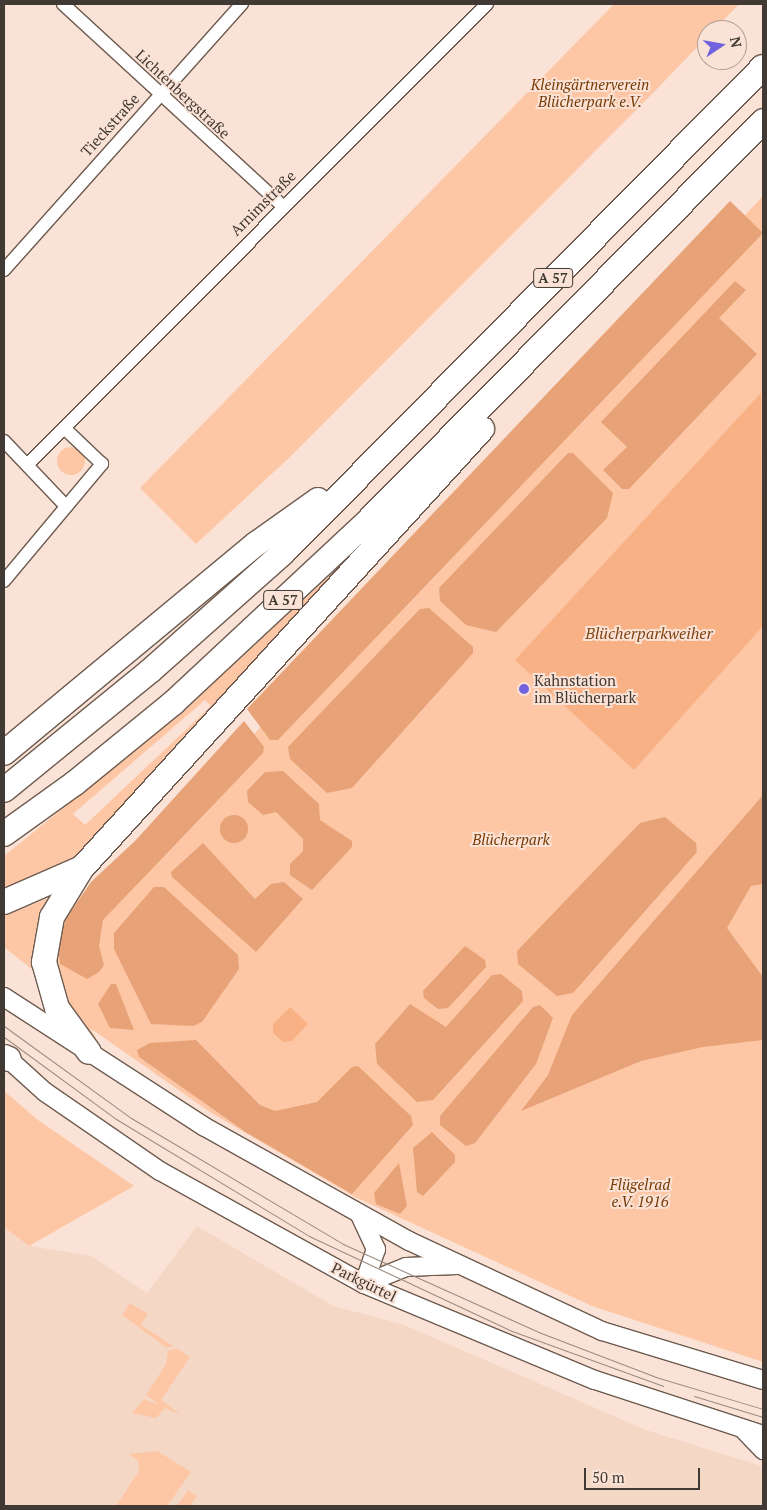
<!DOCTYPE html>
<meta charset="utf-8">
<style>
body{margin:0}
#map{position:relative;width:767px;height:1510px;overflow:hidden;background:#fae3d6;font-family:"PT Serif",serif}
div>[style]{position:absolute}
[style*='--x']{left:calc(var(--x)*1px);top:calc(var(--y)*1px);width:calc(var(--w)*1px);rotate:calc(var(--a)*1deg)}
.built>*{inset:0;background:#f4d7c5}
.green>*{inset:0;background:#fdc7a6}
.round{border-radius:50%}
.forest>*{inset:0;background:#e7a377}
.water>*{inset:0;background:#f7b185}
.roads{filter:drop-shadow(1px 0 #6e5b4f) drop-shadow(-1px 0 #6e5b4f) drop-shadow(0 1px #6e5b4f) drop-shadow(0 -1px #6e5b4f)}
.street>*{height:12px;margin:-6px;padding:0 6px;transform-origin:6px;border-radius:6px;background:#fff}
.secondary>*{height:18px;margin:-9px;padding:0 9px;transform-origin:9px;border-radius:9px;background:#fff}
.highway>*{height:24px;margin:-12px;padding:0 12px;transform-origin:12px;border-radius:12px;background:#fff}
.tram>*{height:1px;margin:-0.5px;padding:0 0.5px;transform-origin:0.5px;border-radius:0.5px;background:#998a81}
.dots>*{width:14px;height:14px;translate:-50% -50%;box-sizing:border-box;border:2px solid #fae3d6;border-radius:50%}
span{translate:-50% -50%;white-space:nowrap;text-align:center;line-height:1.15;-webkit-text-stroke:4px #fae3d6;paint-order:stroke}
.shield-label span{padding:1px 4px;background:#fae3d6;border:1px solid;border-radius:4px;-webkit-text-stroke-width:0}
.shield-label{font-size:14px;color:#413933;font-weight:700}
.park-label{font-size:15px;color:#793b06;font-style:italic}
.street-label{font-size:15px;color:#413933}
.poi-label{font-size:15px;color:#413933}
.left{translate:0 -50%;text-align:left}
.water-label{font-size:16px;color:#824413;font-style:italic}
.frame{position:absolute;inset:0;border:5px solid #413933;pointer-events:none}
.north{position:absolute;left:697px;top:20px;width:50px;height:50px;box-sizing:border-box;background:#fae3d6;border:1px solid #b09f95;border-radius:50%;rotate:78deg;font-size:14px;font-weight:700;line-height:20px;text-align:center;color:#413933}
.north::after{content:'';display:block;margin:auto;width:18px;height:22px;background:#7063dd;clip-path:polygon(50% 0,100% 100%,50% 72%,0 100%)}
.scale{position:absolute;left:584px;top:1468px;width:116px;height:22px;box-sizing:border-box;border:2px solid #413933;border-top:0;padding-left:6px;font-size:15px;line-height:18px;white-space:nowrap;color:#413933;-webkit-text-stroke:4px #fae3d6;paint-order:stroke}
</style>
<div id="map">
<div class="built">
<div style="clip-path:polygon(197px 1226px,333px 1306px,402px 1324px,646px 1430px,761px 1466px,763px 1506px,4px 1506px,4px 1227px,29px 1246px,91px 1256px,147px 1293px)"></div>
</div>
<div class="green">
<div style="clip-path:polygon(614px 4px,739px 4px,714px 30px,707px 30px,707px 37px,652px 94px,290px 457px,196px 544px,140px 488px)"></div>
<div style="clip-path:polygon(763px 196px,763px 1362px,592px 1306px,355px 1197px,210px 1112px,90px 1028px,98px 1042px,81px 1028px,51px 972px,62px 937px)"></div>
<div class="round" style="left:57px;top:447px;width:28px;height:28px"></div>
<div style="clip-path:polygon(evenodd,339px 567px,84px 849px,61px 867px,4px 891px,4px 856px,188px 707px,339px 567px,205px 700px,211px 706px,85px 825px,73px 814px,205px 700px)"></div>
<div style="clip-path:polygon(56px 895px,38px 974px,4px 947px,4px 916px)"></div>
<div style="clip-path:polygon(4px 1091px,38px 1120px,134px 1186px,29px 1246px,4px 1227px)"></div>
<div style="clip-path:polygon(130px 1303px,148px 1314px,141px 1325px,173px 1346px,167px 1348px,122px 1315px)"></div>
<div style="clip-path:polygon(176px 1348px,190px 1357px,161px 1400px,181px 1415px,165px 1408px,156px 1418px,132px 1413px,144px 1399px,160px 1405px,146px 1395px,166px 1364px,168px 1351px)"></div>
<div style="clip-path:polygon(157px 1451px,191px 1472px,167px 1506px,116px 1506px,139px 1471px,138px 1461px,129px 1454px)"></div>
<div style="clip-path:polygon(188px 1490px,197px 1496px,190px 1506px,177px 1506px)"></div>
</div>
<div class="forest">
<div style="clip-path:polygon(730px 201px,763px 233px,278px 740px,270px 740px,247px 709px)"></div>
<div style="clip-path:polygon(735px 281px,746px 290px,719px 318px,757px 354px,629px 489px,622px 489px,603px 470px,627px 447px,601px 422px)"></div>
<div style="clip-path:polygon(568px 453px,573px 453px,613px 493px,607px 518px,496px 632px,466px 625px,440px 601px,439px 588px)"></div>
<div style="clip-path:polygon(429px 608px,473px 647px,473px 653px,352px 788px,327px 793px,290px 759px,288px 747px,420px 609px)"></div>
<div style="clip-path:polygon(244px 721px,264px 747px,263px 753px,103px 920px,99px 946px,104px 965px,99px 972px,87px 979px,60px 964px,57px 943px,67px 917px,91px 882px,135px 841px)"></div>
<div style="clip-path:polygon(283px 771px,319px 804px,320px 820px,352px 841px,352px 847px,312px 890px,290px 875px,290px 864px,303px 851px,303px 839px,276px 812px,263px 815px,248px 802px,247px 791px,265px 772px)"></div>
<div style="clip-path:polygon(763px 795px,763px 884px,751px 886px,727px 928px,763px 977px,763px 1040px,703px 1047px,641px 1061px,521px 1111px,548px 1075px,572px 1015px)"></div>
<div class="round" style="left:220px;top:815px;width:28px;height:28px"></div>
<div style="clip-path:polygon(665px 817px,696px 843px,697px 852px,573px 993px,557px 996px,518px 964px,517px 951px,640px 823px)"></div>
<div style="clip-path:polygon(203px 843px,255px 899px,271px 884px,284px 882px,303px 899px,256px 952px,172px 877px,171px 872px)"></div>
<div style="clip-path:polygon(154px 887px,164px 887px,238px 955px,239px 969px,202px 1022px,193px 1026px,151px 1024px,114px 949px,114px 933px)"></div>
<div style="clip-path:polygon(465px 946px,485px 960px,486px 967px,448px 1008px,438px 1009px,424px 998px,423px 991px)"></div>
<div style="clip-path:polygon(501px 974px,522px 991px,523px 1001px,433px 1100px,417px 1102px,377px 1064px,375px 1044px,410px 1004px,446px 1027px,492px 975px)"></div>
<div style="clip-path:polygon(111px 984px,116px 984px,134px 1030px,110px 1028px,98px 1004px)"></div>
<div style="clip-path:polygon(540px 1005px,553px 1018px,536px 1064px,475px 1143px,466px 1146px,440px 1125px,440px 1116px,533px 1007px)"></div>
<div style="clip-path:polygon(196px 1040px,260px 1105px,275px 1111px,317px 1102px,352px 1067px,358px 1066px,411px 1116px,413px 1125px,352px 1194px,247px 1133px,139px 1057px,137px 1050px,150px 1043px)"></div>
<div style="clip-path:polygon(432px 1132px,455px 1155px,455px 1162px,423px 1196px,417px 1192px,413px 1148px)"></div>
<div style="clip-path:polygon(399px 1163px,407px 1206px,400px 1214px,376px 1204px,374px 1193px)"></div>
</div>
<div class="water">
<div style="clip-path:polygon(761px 393px,763px 626px,634px 770px,515px 660px)"></div>
<div style="clip-path:polygon(290px 1007px,308px 1024px,292px 1041px,283px 1042px,273px 1033px,273px 1024px)"></div>
</div>
<div class="roads">
<div class="street">
<div style="--x:63;--y:4;--w:299;--a:42.6"></div>
<div style="--x:4;--y:270;--w:357;--a:-48.2"></div>
<div style="--x:4;--y:441;--w:90;--a:46.4"></div>
<div style="--x:27;--y:465;--w:651;--a:-45.06"></div>
<div style="--x:4;--y:581;--w:153;--a:-50.1"></div>
<div style="--x:102;--y:464;--w:52;--a:-136.5"></div>
</div>
<div class="secondary">
<div style="--x:4;--y:997;--w:239;--a:32.9"></div>
<div style="--x:205;--y:1127;--w:234;--a:29.2"></div>
<div style="--x:409;--y:1241;--w:213;--a:25"></div>
<div style="--x:602;--y:1331;--w:168;--a:16.9"></div>
<div style="--x:4;--y:1055;--w:55;--a:42.1"></div>
<div style="--x:45;--y:1092;--w:140;--a:34.5"></div>
<div style="--x:160;--y:1171;--w:233;--a:29"></div>
<div style="--x:364;--y:1284;--w:250;--a:22.6"></div>
<div style="--x:595;--y:1380;--w:177;--a:18.1"></div>
<div style="--x:360;--y:1215;--w:38;--a:65"></div>
<div style="--x:376;--y:1249;--w:37;--a:109"></div>
<div style="--x:364;--y:1284;--w:45;--a:-22"></div>
<div style="--x:406;--y:1267;--w:51;--a:-2.2"></div>
<div style="--x:744;--y:1430;--w:28;--a:46"></div>
</div>
<div class="highway">
<div style="--x:4;--y:753;--w:327;--a:-39.7"></div>
<div style="--x:256;--y:544;--w:76;--a:-35.4"></div>
<div style="--x:4;--y:790;--w:188;--a:-39.2"></div>
<div style="--x:150;--y:671;--w:178;--a:-41.6"></div>
<div style="--x:283;--y:553;--w:683;--a:-45.36"></div>
<div style="--x:4;--y:834;--w:87;--a:-35.7"></div>
<div style="--x:75;--y:783;--w:127;--a:-39.2"></div>
<div style="--x:173;--y:703;--w:270;--a:-43"></div>
<div style="--x:370;--y:519;--w:559;--a:-45.36"></div>
<div style="--x:80;--y:871;--w:54;--a:121.3"></div>
<div style="--x:52;--y:917;--w:46;--a:100.1"></div>
<div style="--x:44;--y:962;--w:48;--a:74.2"></div>
<div style="--x:57;--y:1008;--w:54;--a:54"></div>
<div style="--x:4;--y:902;--w:85;--a:-23.6"></div>
<div style="--x:82;--y:868;--w:594;--a:-47.66"></div>
<div style="--x:4;--y:1057;--w:5;--a:22"></div>
</div>
</div>
<div class="tram">
<div style="--x:4;--y:1026;--w:157;--a:35.9"></div>
<div style="--x:131;--y:1118;--w:247;--a:30.7"></div>
<div style="--x:343;--y:1244;--w:217;--a:24.2"></div>
<div style="--x:541;--y:1333;--w:126;--a:20.9"></div>
<div style="--x:659;--y:1378;--w:109;--a:16.6"></div>
<div style="--x:4;--y:1037;--w:139;--a:36.2"></div>
<div style="--x:116;--y:1119;--w:226;--a:31.2"></div>
<div style="--x:309;--y:1236;--w:224;--a:25.1"></div>
<div style="--x:512;--y:1331;--w:161;--a:20"></div>
<div style="--x:694;--y:1396;--w:72;--a:16.9"></div>
</div>
<div class="dots">
<div style="left:524px;top:689px;background:#7063dd"></div>
</div>
<div class="shield-label">
<span style="left:553px;top:278px">A 57</span>
<span style="left:283px;top:600px">A 57</span>
</div>
<div class="park-label">
<span style="left:590px;top:93px">Kleingärtnerverein<br>Blücherpark e.V.</span>
<span style="left:511px;top:840px">Blücherpark</span>
<span style="left:640px;top:1193px">Flügelrad<br>e.V. 1916</span>
</div>
<div class="street-label">
<span style="left:183px;top:94px;rotate:43deg">Lichtenbergstraße</span>
<span style="left:110px;top:125px;rotate:-48deg">Tieckstraße</span>
<span style="left:263px;top:203px;rotate:-45deg">Arnimstraße</span>
<span style="left:364px;top:1282px;rotate:26deg">Parkgürtel</span>
</div>
<div class="poi-label">
<span class="left" style="left:534px;top:689px">Kahnstation<br>im Blücherpark</span>
</div>
<div class="water-label">
<span style="left:649px;top:633px">Blücherparkweiher</span>
</div>
<div class="frame"></div>
<div class="north">N</div>
<div class="scale">50 m</div>
</div>
